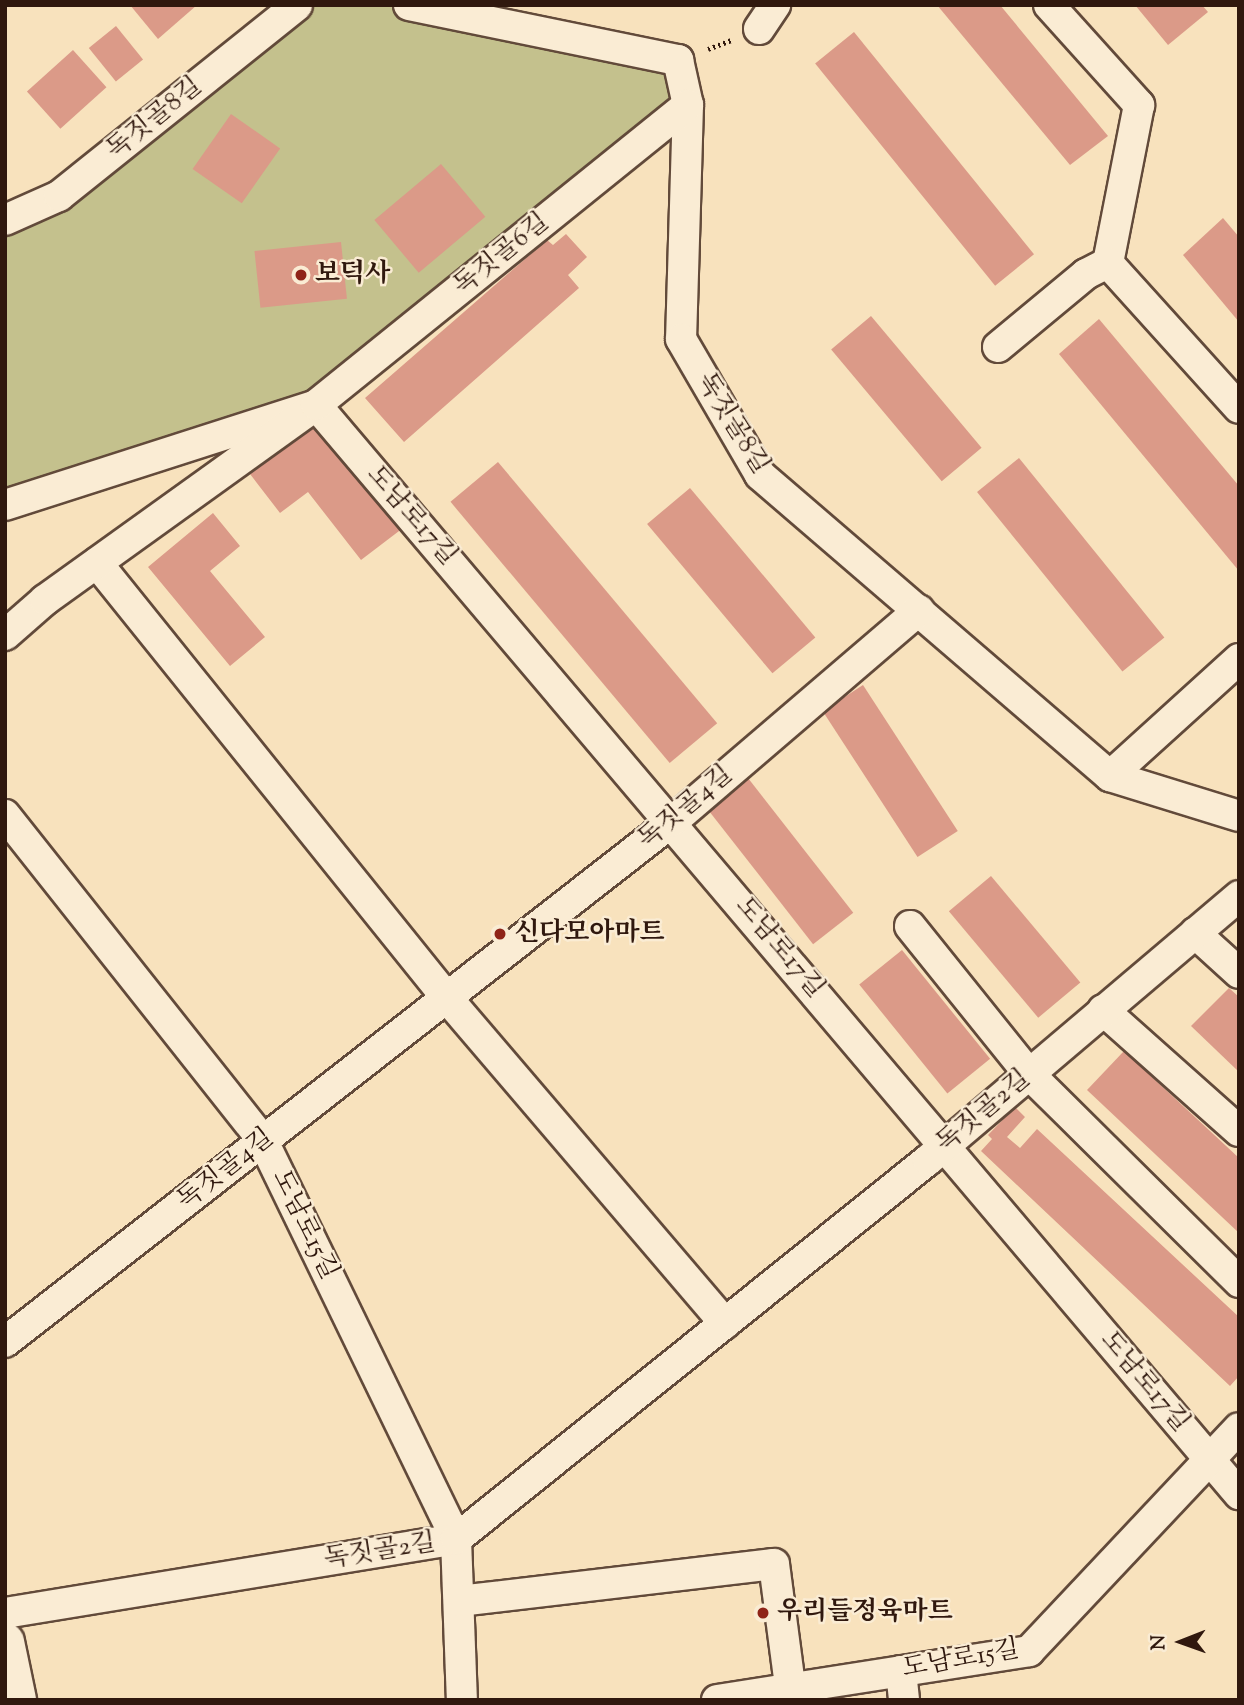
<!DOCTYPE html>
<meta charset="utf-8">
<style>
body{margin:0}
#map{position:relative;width:1244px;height:1705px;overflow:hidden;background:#f8e2bd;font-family:"Sorts Mill Goudy","Noto Serif KR",serif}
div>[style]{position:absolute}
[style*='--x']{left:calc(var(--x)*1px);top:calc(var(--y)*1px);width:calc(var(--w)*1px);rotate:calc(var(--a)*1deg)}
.green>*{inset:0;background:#c4c18d}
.building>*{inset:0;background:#db9a88;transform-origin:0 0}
.path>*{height:4.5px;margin-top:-2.25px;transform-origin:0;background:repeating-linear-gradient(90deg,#30180e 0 2px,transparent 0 5.5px)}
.roads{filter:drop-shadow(2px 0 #624a3a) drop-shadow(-2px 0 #624a3a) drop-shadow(0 2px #624a3a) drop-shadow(0 -2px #624a3a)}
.minor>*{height:30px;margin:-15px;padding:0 15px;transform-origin:15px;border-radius:15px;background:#faecd4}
.secondary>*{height:38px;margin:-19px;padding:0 19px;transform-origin:19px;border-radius:19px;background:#faecd4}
.dots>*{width:19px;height:19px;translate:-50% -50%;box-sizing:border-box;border:4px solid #faecd4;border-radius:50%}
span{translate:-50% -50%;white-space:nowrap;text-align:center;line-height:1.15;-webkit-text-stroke:5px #faecd4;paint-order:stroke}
.street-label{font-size:26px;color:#30180e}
.poi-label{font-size:26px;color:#30180e;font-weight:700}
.left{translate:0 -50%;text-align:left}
.frame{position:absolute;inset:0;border:7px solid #30180e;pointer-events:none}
.north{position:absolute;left:1146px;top:1607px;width:70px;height:70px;-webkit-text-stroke:5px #faecd4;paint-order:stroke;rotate:269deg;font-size:19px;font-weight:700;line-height:28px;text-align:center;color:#30180e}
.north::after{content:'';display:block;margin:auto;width:24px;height:32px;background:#30180e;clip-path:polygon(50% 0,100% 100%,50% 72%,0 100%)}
</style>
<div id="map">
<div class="green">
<div style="clip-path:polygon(297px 5px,409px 5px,678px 60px,688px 105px,316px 405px,5px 512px,5px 220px)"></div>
</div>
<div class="building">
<div style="clip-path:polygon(130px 5px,197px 5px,158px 39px)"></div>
<div style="clip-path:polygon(937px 5px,1000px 5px,1108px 136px,1070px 165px)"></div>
<div style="clip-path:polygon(1135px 5px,1202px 5px,1208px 12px,1168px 45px)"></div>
<div style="left:116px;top:26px;width:43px;height:35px;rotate:51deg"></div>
<div style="left:854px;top:32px;width:286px;height:50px;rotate:51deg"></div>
<div style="left:73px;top:50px;width:50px;height:62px;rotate:48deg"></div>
<div style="left:231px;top:114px;width:60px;height:67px;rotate:35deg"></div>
<div style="left:441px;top:164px;width:69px;height:87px;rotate:50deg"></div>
<div style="clip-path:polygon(1223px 218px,1239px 237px,1239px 322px,1183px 255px)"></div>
<div style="clip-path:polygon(566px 234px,587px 257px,568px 275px,579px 288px,404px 442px,365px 398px,547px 240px,553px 245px)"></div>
<div style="left:341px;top:242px;width:57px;height:87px;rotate:84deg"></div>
<div style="left:871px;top:316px;width:172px;height:52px;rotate:50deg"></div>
<div style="clip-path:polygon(1099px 319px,1239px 486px,1239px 571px,1059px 354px)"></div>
<div style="clip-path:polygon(305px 428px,327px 430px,403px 528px,361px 560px,308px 492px,280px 513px,250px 474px)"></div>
<div style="left:1019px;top:458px;width:231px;height:54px;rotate:51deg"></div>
<div style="left:498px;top:462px;width:341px;height:62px;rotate:50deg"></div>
<div style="left:690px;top:488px;width:195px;height:56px;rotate:50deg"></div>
<div style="clip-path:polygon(213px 513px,240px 546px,210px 571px,265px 637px,230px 666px,148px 567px)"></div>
<div style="left:863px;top:685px;width:174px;height:48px;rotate:57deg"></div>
<div style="left:748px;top:778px;width:171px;height:51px;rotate:52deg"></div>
<div style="left:991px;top:876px;width:139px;height:55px;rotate:50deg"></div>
<div style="left:902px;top:950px;width:140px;height:55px;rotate:51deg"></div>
<div style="clip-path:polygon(1229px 988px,1239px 997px,1239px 1072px,1191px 1026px)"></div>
<div style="clip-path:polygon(1124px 1051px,1239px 1158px,1239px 1233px,1087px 1090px)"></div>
<div style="clip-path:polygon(1015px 1107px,1025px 1117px,1007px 1137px,1020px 1148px,1037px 1129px,1239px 1317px,1239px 1376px,1230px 1386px,981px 1151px,992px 1139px,988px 1135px)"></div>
</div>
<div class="path">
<div style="--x:708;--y:49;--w:26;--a:-21"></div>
</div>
<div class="roads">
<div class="minor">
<div style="--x:409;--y:5;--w:275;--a:11.6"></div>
<div style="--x:678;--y:60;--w:46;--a:77.5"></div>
<div style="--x:688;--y:105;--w:234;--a:91.7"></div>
<div style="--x:681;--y:339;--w:157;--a:59.8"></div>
<div style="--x:760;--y:475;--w:462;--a:40.7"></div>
<div style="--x:1110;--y:776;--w:135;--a:17.2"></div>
<div style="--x:1049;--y:5;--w:135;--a:48"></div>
<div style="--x:1139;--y:105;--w:161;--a:101.1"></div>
<div style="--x:759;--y:29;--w:29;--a:-56"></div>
<div style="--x:5;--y:220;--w:59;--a:-24"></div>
<div style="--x:59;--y:196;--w:305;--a:-38.7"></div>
<div style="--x:1108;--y:263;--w:195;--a:47.9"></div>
<div style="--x:998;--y:347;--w:114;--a:-39.7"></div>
<div style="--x:1086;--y:274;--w:25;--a:-27"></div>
<div style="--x:5;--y:505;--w:327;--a:-17.8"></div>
<div style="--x:316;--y:405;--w:1428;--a:49.72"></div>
<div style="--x:97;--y:563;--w:558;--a:51.18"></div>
<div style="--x:447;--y:998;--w:428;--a:49.5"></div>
<div style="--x:5;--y:635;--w:53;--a:-41.2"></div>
<div style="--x:45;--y:600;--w:334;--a:-35.7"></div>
<div style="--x:316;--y:405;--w:478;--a:-38.9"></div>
<div style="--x:1110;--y:776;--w:174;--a:-42.2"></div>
<div style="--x:5;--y:815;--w:416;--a:51.6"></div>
<div style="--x:263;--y:1141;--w:442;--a:64.1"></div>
<div style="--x:456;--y:1539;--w:161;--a:87.9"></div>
<div style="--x:910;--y:926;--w:190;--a:51.2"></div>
<div style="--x:1029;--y:1074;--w:296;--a:44.7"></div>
<div style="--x:1195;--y:933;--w:59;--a:42.3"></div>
<div style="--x:1103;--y:1010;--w:182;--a:41.7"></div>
<div style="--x:5;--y:1342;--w:847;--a:-37.95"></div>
<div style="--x:673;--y:821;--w:324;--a:-40.6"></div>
<div style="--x:459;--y:1601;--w:317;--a:-6.7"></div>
<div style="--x:774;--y:1564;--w:137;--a:82.5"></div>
<div style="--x:5;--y:1613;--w:457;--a:-9.3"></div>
<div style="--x:456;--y:1539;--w:605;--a:-38.76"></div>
<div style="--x:928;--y:1160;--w:408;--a:-40.3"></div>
<div style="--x:901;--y:1671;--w:29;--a:84"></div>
<div style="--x:717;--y:1700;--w:316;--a:-8.9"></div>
<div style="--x:1029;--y:1651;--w:306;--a:-46.7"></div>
</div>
<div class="secondary">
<div style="--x:5;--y:1642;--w:59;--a:78.3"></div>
</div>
</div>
<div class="dots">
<div style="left:301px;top:275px;background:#8f2418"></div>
<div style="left:500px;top:934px;background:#8f2418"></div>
<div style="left:763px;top:1613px;background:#8f2418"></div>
</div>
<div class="street-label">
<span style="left:155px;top:119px;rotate:-39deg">독짓골8길</span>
<span style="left:502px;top:255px;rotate:-39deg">독짓골6길</span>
<span style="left:732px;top:424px;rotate:58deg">독짓골8길</span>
<span style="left:411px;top:516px;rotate:49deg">도남로17길</span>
<span style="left:686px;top:808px;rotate:-40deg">독짓골4길</span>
<span style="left:779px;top:948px;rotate:50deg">도남로17길</span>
<span style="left:984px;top:1112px;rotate:-40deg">독짓골2길</span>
<span style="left:226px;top:1170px;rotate:-38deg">독짓골4길</span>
<span style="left:304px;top:1225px;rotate:64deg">도남로15길</span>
<span style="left:1144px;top:1382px;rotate:50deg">도남로17길</span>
<span style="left:380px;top:1552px;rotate:-9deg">독짓골2길</span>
<span style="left:961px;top:1660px;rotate:-10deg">도남로15길</span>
</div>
<div class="poi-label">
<span class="left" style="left:315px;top:275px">보덕사</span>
<span class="left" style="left:514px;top:934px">신다모아마트</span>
<span class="left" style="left:777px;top:1613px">우리들정육마트</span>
</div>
<div class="frame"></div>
<div class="north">N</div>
</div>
